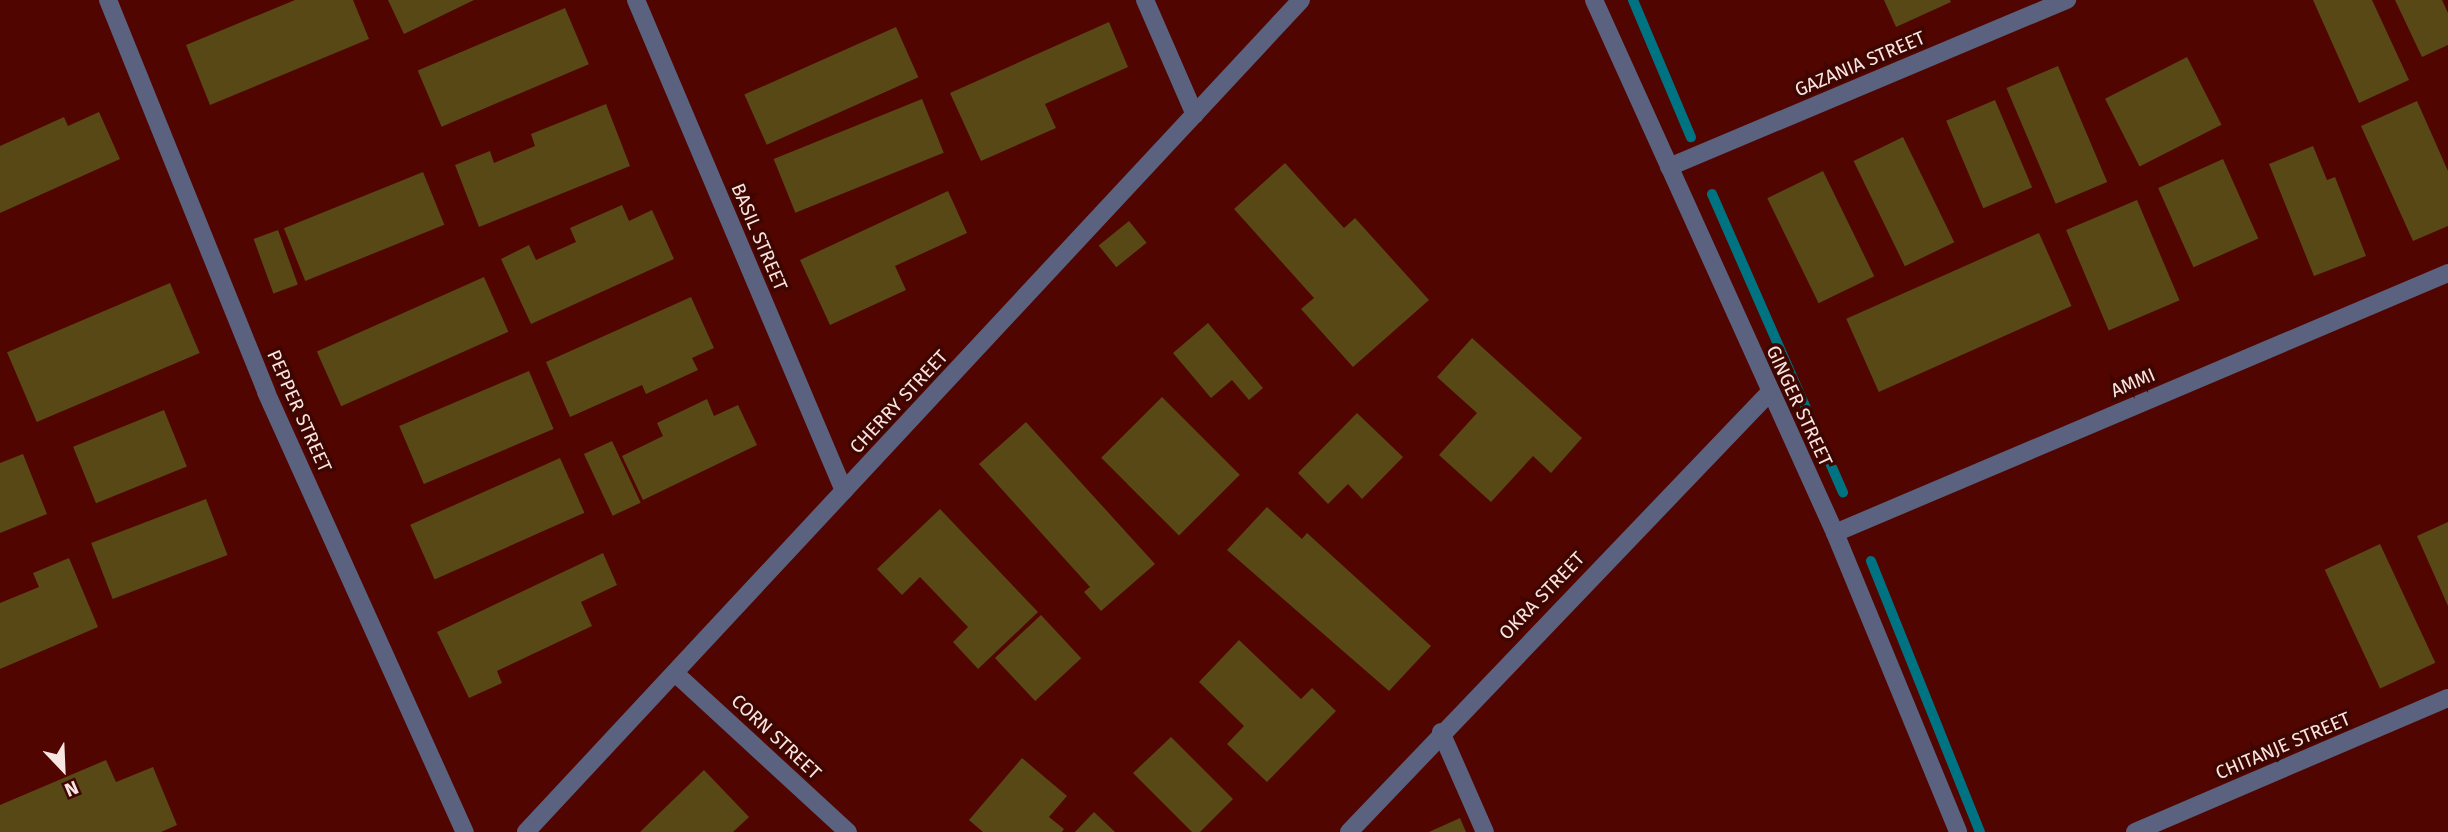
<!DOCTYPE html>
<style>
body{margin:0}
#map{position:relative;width:2448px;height:832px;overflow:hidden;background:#510500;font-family:"Fira Sans",sans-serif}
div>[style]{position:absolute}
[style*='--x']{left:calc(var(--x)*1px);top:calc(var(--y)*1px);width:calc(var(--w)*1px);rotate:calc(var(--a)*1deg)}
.stream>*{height:10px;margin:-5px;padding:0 5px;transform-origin:5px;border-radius:5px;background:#007383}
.building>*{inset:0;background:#584815;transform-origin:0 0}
.street>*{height:18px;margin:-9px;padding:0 9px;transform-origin:9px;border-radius:9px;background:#5a6280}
span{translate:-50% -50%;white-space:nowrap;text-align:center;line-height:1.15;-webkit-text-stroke:7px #3e0601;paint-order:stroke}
.street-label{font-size:19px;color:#f8e5e1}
.north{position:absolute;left:28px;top:734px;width:70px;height:70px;-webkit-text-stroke:5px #3e0601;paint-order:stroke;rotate:157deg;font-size:19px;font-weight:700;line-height:28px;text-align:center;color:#f8e5e1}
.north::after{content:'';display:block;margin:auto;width:24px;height:32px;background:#f8e5e1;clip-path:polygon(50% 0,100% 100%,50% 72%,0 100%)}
</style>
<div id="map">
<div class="stream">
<div style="--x:1633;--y:0;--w:149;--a:67.1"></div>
<div style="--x:1712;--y:194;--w:326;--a:66.3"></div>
<div style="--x:1871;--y:561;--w:292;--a:68.1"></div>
</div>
<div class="building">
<div style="clip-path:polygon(295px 0,353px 0,369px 39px,210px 105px,186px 45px)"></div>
<div style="clip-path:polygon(388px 0,474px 0,404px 34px)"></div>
<div style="clip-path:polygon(1884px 0,1950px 0,1951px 2px,1896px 27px)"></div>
<div style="clip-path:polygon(2313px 0,2372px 0,2409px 80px,2359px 103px)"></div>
<div style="clip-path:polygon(2395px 0,2442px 0,2448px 13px,2448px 45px,2422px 57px)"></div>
<div style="left:565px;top:8px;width:61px;height:160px;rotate:67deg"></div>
<div style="clip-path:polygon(1109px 22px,1128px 67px,1045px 104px,1056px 128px,981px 161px,950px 93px)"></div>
<div style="left:896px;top:27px;width:55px;height:166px;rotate:66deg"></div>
<div style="left:2187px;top:57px;width:76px;height:92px;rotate:63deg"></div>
<div style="left:2058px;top:66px;width:126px;height:56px;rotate:67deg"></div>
<div style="left:922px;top:99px;width:58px;height:160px;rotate:68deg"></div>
<div style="left:1995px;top:100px;width:95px;height:53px;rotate:67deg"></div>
<div style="clip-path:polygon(2417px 101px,2448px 171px,2448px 226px,2413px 241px,2361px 126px)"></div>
<div style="clip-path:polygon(606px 104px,630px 166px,479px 227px,455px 165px,490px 151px,494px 163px,535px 146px,531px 134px)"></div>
<div style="clip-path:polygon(99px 112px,120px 159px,0 213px,0 146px,64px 117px,68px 126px)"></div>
<div style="left:1903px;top:137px;width:117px;height:55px;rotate:64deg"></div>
<div style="clip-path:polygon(2313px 146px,2327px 180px,2335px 177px,2366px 256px,2314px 276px,2269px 164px)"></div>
<div style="left:2223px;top:159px;width:87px;height:71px;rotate:66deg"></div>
<div style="clip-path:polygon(1285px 163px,1344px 228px,1355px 218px,1429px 300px,1353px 367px,1301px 309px,1314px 298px,1234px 209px)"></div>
<div style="left:1823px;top:171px;width:117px;height:62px;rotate:64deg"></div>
<div style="left:423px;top:172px;width:57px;height:150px;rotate:68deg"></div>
<div style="clip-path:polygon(948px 191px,967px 233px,895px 266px,906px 290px,830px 325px,800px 260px)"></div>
<div style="left:2137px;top:200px;width:109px;height:77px;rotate:67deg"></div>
<div style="clip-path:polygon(622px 205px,629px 221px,652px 210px,674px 259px,531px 324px,501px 259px,529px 245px,536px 260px,576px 242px,570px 228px)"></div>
<div style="left:1129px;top:221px;width:28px;height:39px;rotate:51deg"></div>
<div style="left:278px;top:230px;width:58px;height:26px;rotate:70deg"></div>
<div style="left:2039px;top:233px;width:80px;height:211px;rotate:66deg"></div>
<div style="left:484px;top:277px;width:60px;height:183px;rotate:66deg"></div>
<div style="left:170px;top:283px;width:76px;height:177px;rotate:67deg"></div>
<div style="clip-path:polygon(691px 297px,714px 348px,692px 358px,698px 370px,646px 394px,642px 385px,570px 417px,546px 362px)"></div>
<div style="clip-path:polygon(1208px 323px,1263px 388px,1249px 400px,1232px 380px,1211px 398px,1173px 353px)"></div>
<div style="clip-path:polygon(1472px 338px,1582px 438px,1551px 473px,1533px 456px,1491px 502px,1439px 455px,1477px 413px,1437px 377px)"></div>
<div style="left:529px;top:371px;width:63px;height:141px;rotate:67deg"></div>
<div style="left:1162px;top:397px;width:110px;height:86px;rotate:45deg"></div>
<div style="clip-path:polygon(707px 399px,714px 416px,738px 405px,757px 445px,643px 500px,622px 456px,663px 436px,657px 423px)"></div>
<div style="left:164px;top:410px;width:61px;height:98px;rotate:68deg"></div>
<div style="clip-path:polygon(1357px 413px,1403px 457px,1362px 499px,1348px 484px,1328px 504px,1298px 473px)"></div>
<div style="clip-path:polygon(1026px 422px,1155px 564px,1101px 611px,1084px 592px,1090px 587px,979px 464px)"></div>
<div style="left:612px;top:441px;width:68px;height:31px;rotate:65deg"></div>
<div style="clip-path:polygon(23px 454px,47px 514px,0 533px,0 463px)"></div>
<div style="left:560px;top:458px;width:60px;height:164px;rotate:66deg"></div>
<div style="left:206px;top:499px;width:60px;height:123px;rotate:69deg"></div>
<div style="clip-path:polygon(1267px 507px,1302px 539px,1307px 533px,1431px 646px,1389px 691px,1227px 550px)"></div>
<div style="clip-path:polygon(940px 509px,1038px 612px,978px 669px,953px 642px,968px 627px,920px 577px,902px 595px,877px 569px)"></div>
<div style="clip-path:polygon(2448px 522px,2448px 606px,2417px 536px)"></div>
<div style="left:2380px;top:544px;width:131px;height:61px;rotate:65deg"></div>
<div style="clip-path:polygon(603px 553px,617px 585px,581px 602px,592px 626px,497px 671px,502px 683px,469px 698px,437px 632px)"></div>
<div style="clip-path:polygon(69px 558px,98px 627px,0 669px,0 603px,39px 587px,33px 573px)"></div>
<div style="left:1041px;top:615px;width:59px;height:63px;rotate:47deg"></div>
<div style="clip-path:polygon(1239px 640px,1301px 699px,1312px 688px,1336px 711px,1267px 782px,1227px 744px,1244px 726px,1199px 682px)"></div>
<div style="clip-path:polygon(1171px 737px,1233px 799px,1200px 832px,1192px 832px,1133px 773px)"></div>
<div style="clip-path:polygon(1022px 758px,1067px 796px,1049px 817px,1064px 829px,1062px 832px,983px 832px,969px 820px)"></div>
<div style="clip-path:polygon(106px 760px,116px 782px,153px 767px,177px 825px,161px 832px,0 832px,0 805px)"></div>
<div style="clip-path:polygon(704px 770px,749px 817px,733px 832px,640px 832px)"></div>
<div style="clip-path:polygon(1094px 812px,1115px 832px,1075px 832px)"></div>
<div style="clip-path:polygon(1460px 818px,1466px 832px,1429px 832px)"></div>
</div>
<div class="street">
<div style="--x:108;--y:0;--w:423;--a:68"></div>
<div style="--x:266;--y:392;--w:483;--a:65.7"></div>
<div style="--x:636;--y:0;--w:533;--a:67.04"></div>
<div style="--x:1145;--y:0;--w:125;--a:66.5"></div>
<div style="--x:1594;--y:0;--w:585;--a:65.67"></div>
<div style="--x:1835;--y:533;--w:323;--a:67.6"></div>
<div style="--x:1669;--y:167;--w:432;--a:-22.8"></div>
<div style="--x:1835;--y:533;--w:666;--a:-22.98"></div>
<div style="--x:675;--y:673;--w:235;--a:42.6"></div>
<div style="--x:1441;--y:732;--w:109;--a:66.3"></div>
<div style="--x:526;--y:832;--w:1137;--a:-47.03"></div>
<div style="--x:1349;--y:832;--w:608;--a:-46.27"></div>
<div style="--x:2135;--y:832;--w:340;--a:-23.2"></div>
</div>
<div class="street-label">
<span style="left:1860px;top:64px;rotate:-23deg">GAZANIA STREET</span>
<span style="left:759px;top:237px;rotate:67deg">BASIL STREET</span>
<span style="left:2133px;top:383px;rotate:-23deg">AMMI</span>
<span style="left:899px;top:402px;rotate:-47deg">CHERRY STREET</span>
<span style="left:1799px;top:406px;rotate:65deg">GINGER STREET</span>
<span style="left:299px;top:411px;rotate:66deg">PEPPER STREET</span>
<span style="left:1542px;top:596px;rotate:-46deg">OKRA STREET</span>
<span style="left:776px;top:737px;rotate:43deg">CORN STREET</span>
<span style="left:2283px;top:746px;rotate:-23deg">CHITANJE STREET</span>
</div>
<div class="north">N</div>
</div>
